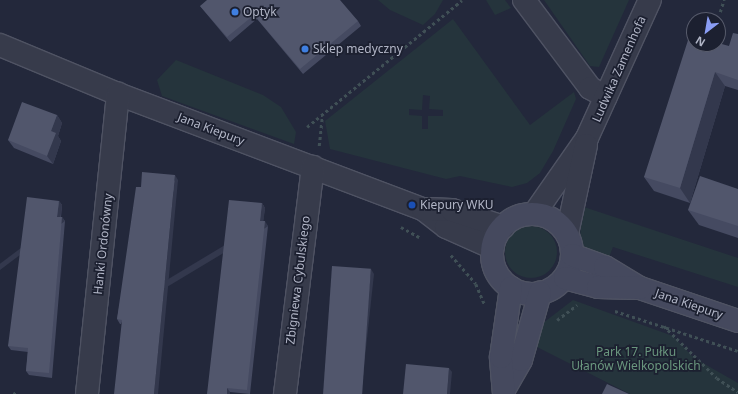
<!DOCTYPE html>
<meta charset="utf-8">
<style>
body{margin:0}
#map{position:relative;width:738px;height:394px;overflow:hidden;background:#23283b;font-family:"Noto Sans",sans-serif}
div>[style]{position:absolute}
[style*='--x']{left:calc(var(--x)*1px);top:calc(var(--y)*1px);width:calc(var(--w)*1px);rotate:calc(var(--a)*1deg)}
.green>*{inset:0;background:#25343c}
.round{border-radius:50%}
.path>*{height:2.5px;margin-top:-1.25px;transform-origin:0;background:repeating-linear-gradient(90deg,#405056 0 3px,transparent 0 6px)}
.roads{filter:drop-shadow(1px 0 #4f5363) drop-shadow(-1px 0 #4f5363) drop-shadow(0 1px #4f5363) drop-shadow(0 -1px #4f5363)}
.street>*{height:22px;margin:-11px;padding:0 11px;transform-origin:11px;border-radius:11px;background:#373b4b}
.secondary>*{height:22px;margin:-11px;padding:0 11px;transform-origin:11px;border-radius:11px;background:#45495e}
.secondary>.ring{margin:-11px;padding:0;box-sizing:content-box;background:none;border:22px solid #45495e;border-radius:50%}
.wall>*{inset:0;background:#454a61}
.shaded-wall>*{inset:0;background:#33384d;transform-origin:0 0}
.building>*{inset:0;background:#51566c;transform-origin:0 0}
.dots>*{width:11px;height:11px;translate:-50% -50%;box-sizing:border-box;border:2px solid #1c2030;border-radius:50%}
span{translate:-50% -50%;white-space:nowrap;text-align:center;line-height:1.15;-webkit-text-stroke:3.5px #1c2030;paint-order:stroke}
.poi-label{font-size:12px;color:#b2b6c7}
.left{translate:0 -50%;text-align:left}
.street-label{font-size:12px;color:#b2b6c7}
.park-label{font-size:12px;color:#6a977e}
.north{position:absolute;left:686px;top:12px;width:40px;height:40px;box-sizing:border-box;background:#1c2030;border:1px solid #585c6c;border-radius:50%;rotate:211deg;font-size:11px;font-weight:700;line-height:16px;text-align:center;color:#b2b6c7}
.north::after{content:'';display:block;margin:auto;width:14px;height:18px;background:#8a9df4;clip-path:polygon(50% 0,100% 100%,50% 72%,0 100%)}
</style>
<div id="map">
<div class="green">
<div style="clip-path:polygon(378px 0,443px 0,435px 14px,423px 25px,390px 10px)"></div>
<div style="clip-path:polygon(486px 0,505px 0,511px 8px,495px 15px)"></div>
<div style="clip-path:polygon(544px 0,629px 0,599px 67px,590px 66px)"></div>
<div style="clip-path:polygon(evenodd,453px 19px,530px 125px,574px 92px,576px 99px,553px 151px,540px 173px,527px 183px,512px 187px,460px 176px,446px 179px,330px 149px,325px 121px,453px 19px,423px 95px,430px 96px,429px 109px,443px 110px,443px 116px,428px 116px,428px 129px,422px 129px,422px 116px,409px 115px,409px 109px,422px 110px,423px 95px)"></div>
<div style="clip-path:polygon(176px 60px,263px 95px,281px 107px,296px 132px,294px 144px,162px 96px,157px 80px)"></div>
<div style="clip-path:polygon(581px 206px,738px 258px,738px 287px,613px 247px,608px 260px,580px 249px)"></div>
<div class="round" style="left:505px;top:226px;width:52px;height:52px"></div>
<div style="clip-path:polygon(573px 300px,673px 336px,694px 358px,738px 383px,738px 394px,630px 394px,533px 345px,543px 323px)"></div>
</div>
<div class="path">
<div style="--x:720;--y:12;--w:13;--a:-72"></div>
<div style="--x:307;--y:127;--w:200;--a:-39.3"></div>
<div style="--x:319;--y:146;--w:29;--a:-84"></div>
<div style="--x:401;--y:227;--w:21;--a:29"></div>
<div style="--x:451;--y:255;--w:38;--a:49"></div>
<div style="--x:476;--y:284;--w:23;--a:67"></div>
<div style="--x:615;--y:311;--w:129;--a:18"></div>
<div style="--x:557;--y:320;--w:25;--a:-37"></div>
<div style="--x:664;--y:326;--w:74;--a:44.5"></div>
<div style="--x:717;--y:378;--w:25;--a:34"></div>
<div style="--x:13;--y:394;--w:4;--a:-27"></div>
</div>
<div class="roads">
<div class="street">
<div style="--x:524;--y:0;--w:110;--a:53.1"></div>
<div style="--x:590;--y:88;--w:18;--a:29"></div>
<div style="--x:0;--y:45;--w:128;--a:22.6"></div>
<div style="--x:118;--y:94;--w:326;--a:20.7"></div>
<div style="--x:423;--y:209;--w:29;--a:38"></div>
<div style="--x:446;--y:227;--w:51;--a:24.1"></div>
<div style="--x:423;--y:209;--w:29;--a:2"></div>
<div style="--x:452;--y:210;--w:54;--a:18.4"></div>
<div style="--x:534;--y:214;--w:93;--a:-55.1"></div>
<div style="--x:587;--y:138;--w:152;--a:-65.5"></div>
<div style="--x:567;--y:234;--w:91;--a:-77.9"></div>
<div style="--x:87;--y:394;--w:302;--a:-84.1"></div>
<div style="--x:285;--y:394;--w:229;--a:-83"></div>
</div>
<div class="secondary">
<div class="ring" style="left:492px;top:214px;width:58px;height:58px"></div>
<div style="--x:572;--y:255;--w:35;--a:20"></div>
<div style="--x:605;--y:267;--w:41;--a:31"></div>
<div style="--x:640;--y:288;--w:103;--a:18.6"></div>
<div style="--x:565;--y:278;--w:34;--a:15"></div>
<div style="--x:598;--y:287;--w:42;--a:1.4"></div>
<div style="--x:505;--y:388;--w:32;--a:-60"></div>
<div style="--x:521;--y:360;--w:70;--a:-74.2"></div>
<div style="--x:504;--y:394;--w:37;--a:-95"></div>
<div style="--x:501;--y:357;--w:70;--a:-81.8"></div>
</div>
</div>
<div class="wall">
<div style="clip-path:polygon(200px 6px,358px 21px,361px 26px,303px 74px,257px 19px,230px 42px)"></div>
<div style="clip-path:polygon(738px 34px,738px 90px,725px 86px,690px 203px,654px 191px,644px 177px,729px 46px)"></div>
<div style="clip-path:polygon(57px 115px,62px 123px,58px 136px,61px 141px,53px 164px,14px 148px,8px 140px)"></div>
<div style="clip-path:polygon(178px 180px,121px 324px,120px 324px,117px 319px,141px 187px)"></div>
<div style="clip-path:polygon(738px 189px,738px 238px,699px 225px,688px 210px)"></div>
<div style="clip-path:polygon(59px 201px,62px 205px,61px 217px,62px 217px,65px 221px,52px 378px,29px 375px,26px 371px,28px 352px,11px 350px,8px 346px)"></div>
<div style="clip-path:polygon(262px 203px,265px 208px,263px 221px,268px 226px,250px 394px,230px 392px,230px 394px,207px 394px)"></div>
</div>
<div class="shaded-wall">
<div style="clip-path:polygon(715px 72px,725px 86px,690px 203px,680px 188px)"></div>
<div style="clip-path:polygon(57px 115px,62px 123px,58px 136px,61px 141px,53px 164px,47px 156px,51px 131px)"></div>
<div style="clip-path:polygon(175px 175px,178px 180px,158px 394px,154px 394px)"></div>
<div style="clip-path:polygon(59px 201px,62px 205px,60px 221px,57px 217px)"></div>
<div style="clip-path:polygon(262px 203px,265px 208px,263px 225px,260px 221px)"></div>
<div style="left:62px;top:217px;width:5px;height:157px;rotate:53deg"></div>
<div style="left:265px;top:221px;width:6px;height:170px;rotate:59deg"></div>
<div style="clip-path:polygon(371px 269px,374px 274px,361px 394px,358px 394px)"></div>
<div style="clip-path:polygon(449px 368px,452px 372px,450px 394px,447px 394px)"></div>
<div style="clip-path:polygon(227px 388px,230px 392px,230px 394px,227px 394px)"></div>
</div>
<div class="building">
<div style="clip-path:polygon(207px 0,340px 0,358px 21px,300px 69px,254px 15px,227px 37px,200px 6px)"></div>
<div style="clip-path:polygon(733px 33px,738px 34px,738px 80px,715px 72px,680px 188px,644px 177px,690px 34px,694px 35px,694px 44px,718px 44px,718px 43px,729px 46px)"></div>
<div style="clip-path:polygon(22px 102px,57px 115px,51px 131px,56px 133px,47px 156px,8px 140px)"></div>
<div style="clip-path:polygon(142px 172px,175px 175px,154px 394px,114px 394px,122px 320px,117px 319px,136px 187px,141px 187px)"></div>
<div style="clip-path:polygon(700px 176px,738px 189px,738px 226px,688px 210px)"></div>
<div style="clip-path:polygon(27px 197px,59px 201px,57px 217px,62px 217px,49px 373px,26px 371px,28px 348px,8px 346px)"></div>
<div style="clip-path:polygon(229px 200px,262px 203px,260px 221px,265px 221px,247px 390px,227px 388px,227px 394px,207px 394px)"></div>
<div style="left:332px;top:266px;width:39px;height:129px;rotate:4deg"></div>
<div style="clip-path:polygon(406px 364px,449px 368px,447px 394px,403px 394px)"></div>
<div style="clip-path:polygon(607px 384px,629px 394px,602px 394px)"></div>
</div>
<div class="dots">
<div style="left:235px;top:12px;background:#3f7fe0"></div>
<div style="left:305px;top:49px;background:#3f7fe0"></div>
<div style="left:412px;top:205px;background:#1a4fb4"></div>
</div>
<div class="poi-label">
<span class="left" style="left:243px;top:12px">Optyk</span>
<span class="left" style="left:313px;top:49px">Sklep medyczny</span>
<span class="left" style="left:420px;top:205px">Kiepury WKU</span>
</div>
<div class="street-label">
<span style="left:619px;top:69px;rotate:-66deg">Ludwika Zamenhofa</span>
<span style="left:211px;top:129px;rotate:21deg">Jana Kiepury</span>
<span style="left:103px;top:244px;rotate:-84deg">Hanki Ordonówny</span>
<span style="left:298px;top:280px;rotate:-83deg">Zbigniewa Cybulskiego</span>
<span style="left:689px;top:304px;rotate:19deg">Jana Kiepury</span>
</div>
<div class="park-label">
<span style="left:636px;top:359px">Park 17. Pułku<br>Ułanów Wielkopolskich</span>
</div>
<div class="north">N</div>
</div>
